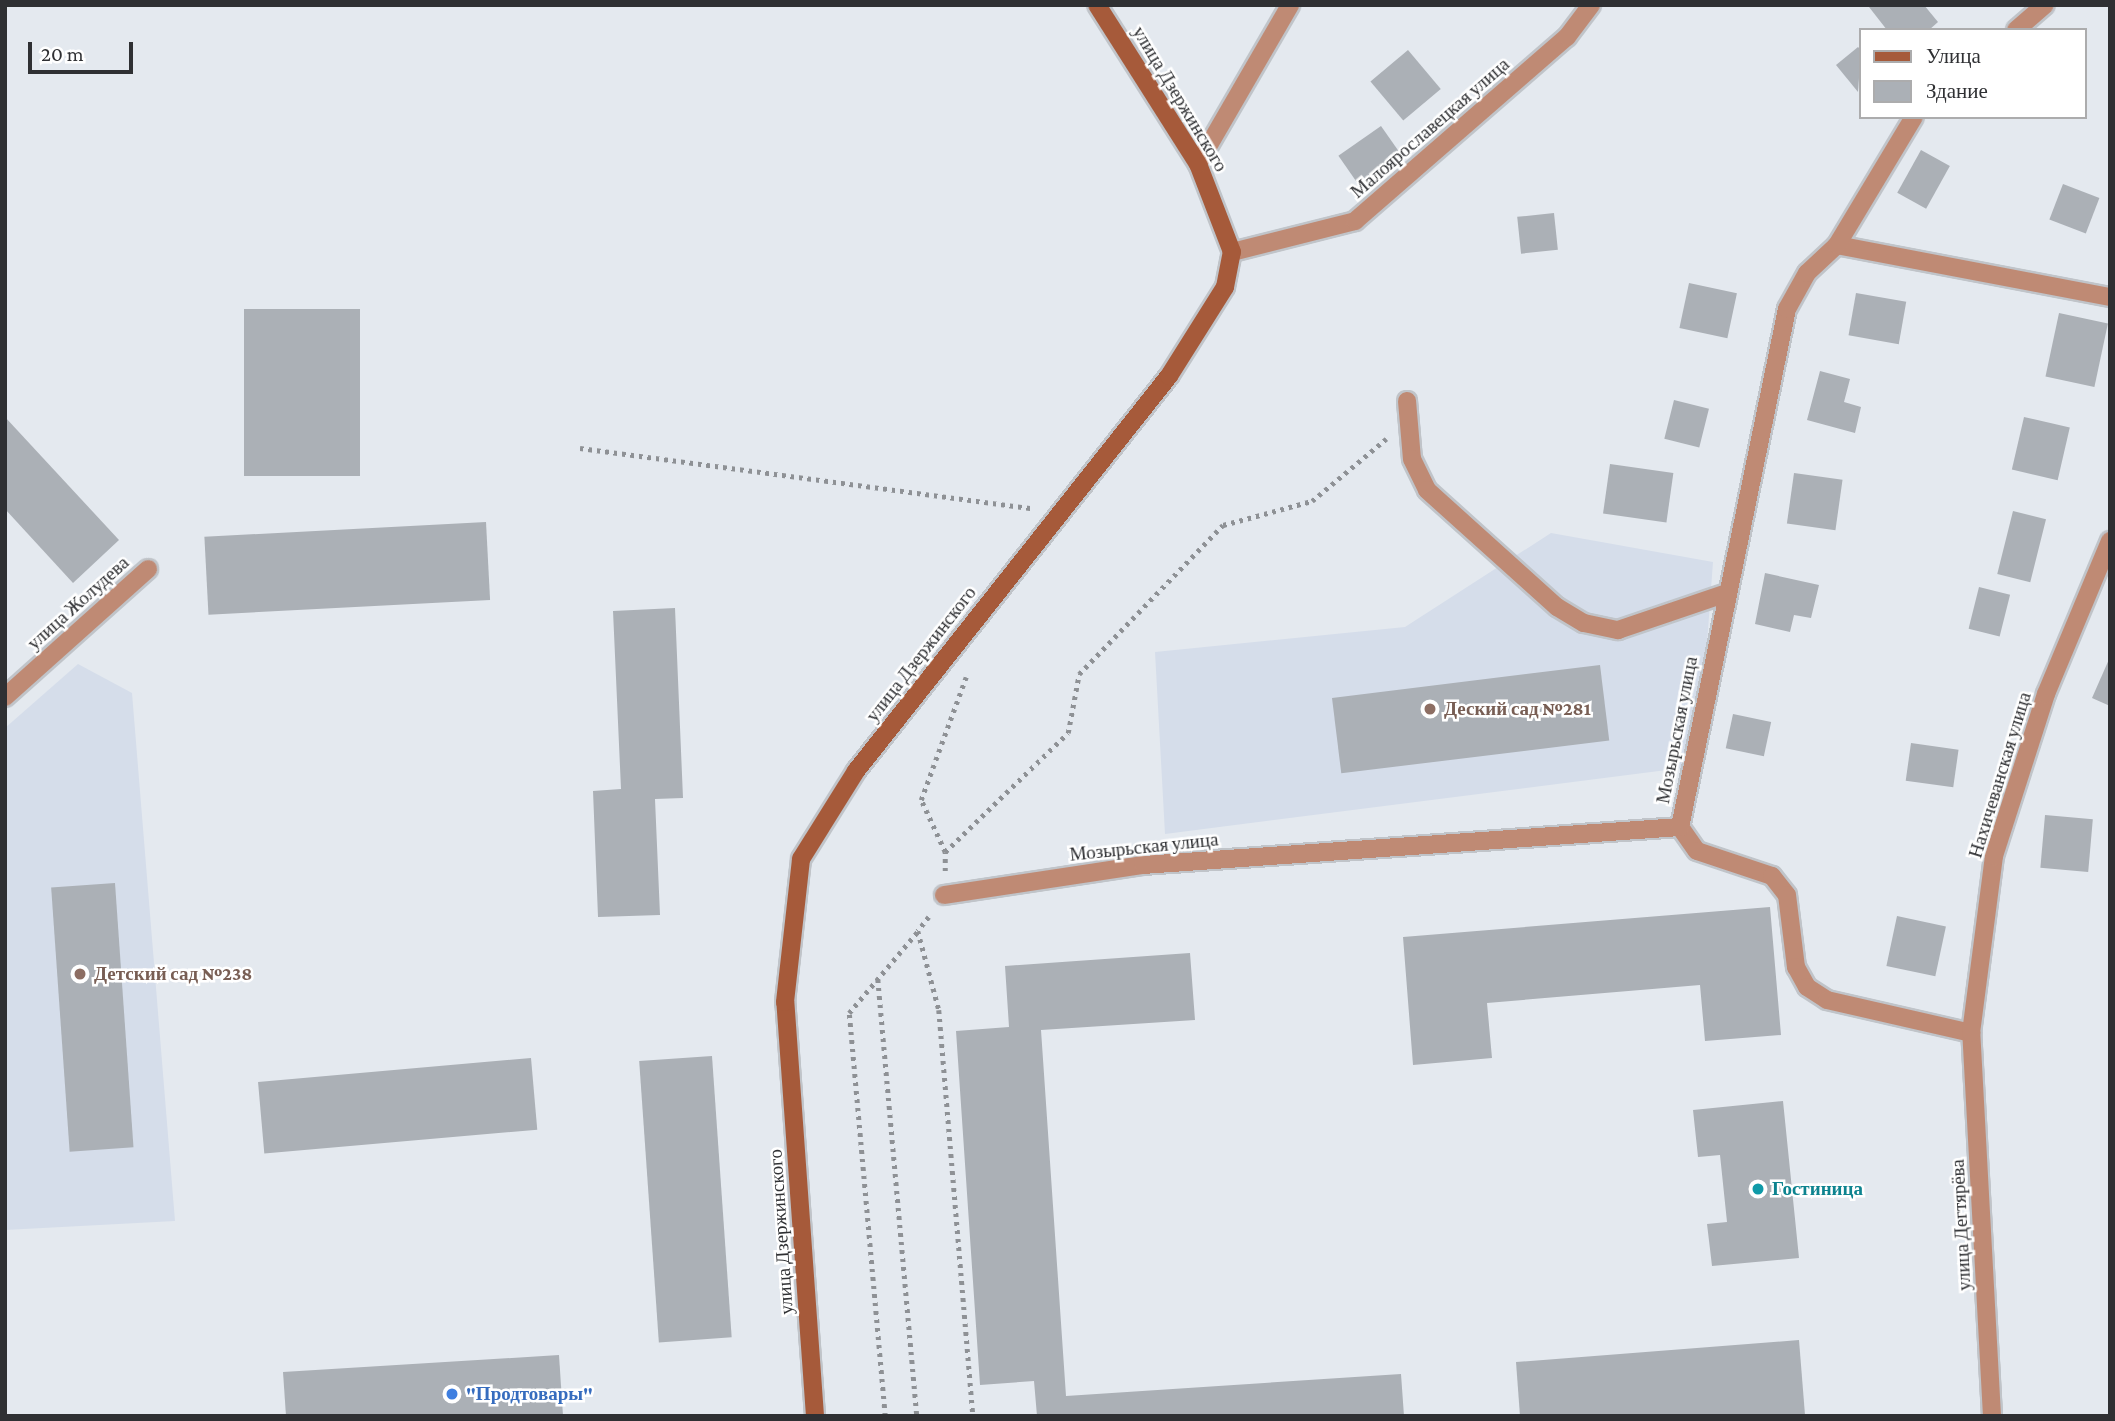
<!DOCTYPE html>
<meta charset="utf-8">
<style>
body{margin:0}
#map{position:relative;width:2115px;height:1421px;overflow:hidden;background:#e4e9ef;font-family:"Crimson Pro",serif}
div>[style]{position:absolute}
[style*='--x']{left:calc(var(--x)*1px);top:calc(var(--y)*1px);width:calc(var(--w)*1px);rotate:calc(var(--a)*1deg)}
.built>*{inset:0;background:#d5ddea}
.building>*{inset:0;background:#abb0b6;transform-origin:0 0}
.path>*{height:4.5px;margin-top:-2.25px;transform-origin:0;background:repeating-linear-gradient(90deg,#8e9195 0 3.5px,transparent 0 8.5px)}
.roads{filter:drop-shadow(2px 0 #c0c4c9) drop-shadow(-2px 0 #c0c4c9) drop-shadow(0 2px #c0c4c9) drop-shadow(0 -2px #c0c4c9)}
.street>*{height:18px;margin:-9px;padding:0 9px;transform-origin:9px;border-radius:9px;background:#bf8a74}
.secondary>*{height:18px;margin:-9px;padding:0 9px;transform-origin:9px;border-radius:9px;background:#a65a3a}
.dots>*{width:19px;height:19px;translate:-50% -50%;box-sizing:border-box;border:4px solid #fff;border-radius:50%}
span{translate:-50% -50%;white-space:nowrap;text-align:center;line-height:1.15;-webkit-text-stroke:5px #fff;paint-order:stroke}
.street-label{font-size:19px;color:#2f3033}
.education-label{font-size:19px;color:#785e54;font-weight:700}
.left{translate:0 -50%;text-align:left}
.culture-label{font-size:19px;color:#0d838f;font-weight:700}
.shop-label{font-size:19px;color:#366cbe;font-weight:700}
.frame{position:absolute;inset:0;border:7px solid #2f3033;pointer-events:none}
.legend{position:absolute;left:1859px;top:28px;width:228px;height:91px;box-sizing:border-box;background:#fff;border:2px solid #acacad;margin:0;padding:9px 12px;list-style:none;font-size:21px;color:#2f3033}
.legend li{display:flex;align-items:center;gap:14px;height:35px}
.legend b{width:35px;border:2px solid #acacad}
.scale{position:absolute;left:28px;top:42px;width:105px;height:32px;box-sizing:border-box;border:4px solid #2f3033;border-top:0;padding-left:9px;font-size:21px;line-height:24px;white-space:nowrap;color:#2f3033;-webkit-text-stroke:5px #fff;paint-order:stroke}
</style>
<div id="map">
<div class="built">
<div style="clip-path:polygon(1551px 533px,1713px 562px,1698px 766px,1165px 834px,1155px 652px,1405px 627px)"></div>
<div style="clip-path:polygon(78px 664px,132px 693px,175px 1221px,5px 1230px,5px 728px)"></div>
</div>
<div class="building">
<div style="clip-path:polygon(1924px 5px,1938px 22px,1929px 30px,1887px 30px,1869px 7px)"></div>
<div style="clip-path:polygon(1858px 47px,1861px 50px,1858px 92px,1836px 65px)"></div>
<div style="left:1408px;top:50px;width:51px;height:49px;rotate:50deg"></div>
<div style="left:1381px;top:126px;width:37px;height:52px;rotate:55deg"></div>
<div style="left:1921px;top:150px;width:33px;height:49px;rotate:29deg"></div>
<div style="left:2063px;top:184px;width:39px;height:38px;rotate:21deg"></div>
<div style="left:1554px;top:213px;width:37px;height:37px;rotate:84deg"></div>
<div style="left:1689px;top:283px;width:49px;height:46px;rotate:12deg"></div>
<div style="left:1856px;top:293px;width:51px;height:43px;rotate:10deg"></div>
<div style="left:244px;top:309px;width:116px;height:167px"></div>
<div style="left:2059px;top:313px;width:50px;height:65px;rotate:12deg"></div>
<div style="clip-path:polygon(1820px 371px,1850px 379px,1844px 402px,1861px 407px,1855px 433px,1807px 420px)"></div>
<div style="left:1674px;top:400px;width:36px;height:40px;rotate:14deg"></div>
<div style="clip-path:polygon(5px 417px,119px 540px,73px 583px,5px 509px)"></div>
<div style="left:2024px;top:417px;width:47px;height:54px;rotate:13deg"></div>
<div style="left:1610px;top:464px;width:64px;height:50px;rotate:8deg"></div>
<div style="left:1794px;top:473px;width:49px;height:51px;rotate:8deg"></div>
<div style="left:2013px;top:511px;width:34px;height:65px;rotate:14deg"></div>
<div style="left:486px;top:522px;width:78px;height:282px;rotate:87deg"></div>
<div style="clip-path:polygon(1765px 573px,1819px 585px,1811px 618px,1794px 615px,1790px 632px,1755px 624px)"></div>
<div style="left:1979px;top:587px;width:32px;height:43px;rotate:14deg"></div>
<div style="clip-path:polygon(675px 608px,683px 798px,655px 799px,660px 915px,598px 917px,593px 791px,621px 789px,613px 611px)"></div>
<div style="clip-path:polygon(2110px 657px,2110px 706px,2092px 698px)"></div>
<div style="left:1600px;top:665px;width:76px;height:270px;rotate:83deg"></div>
<div style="left:1733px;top:714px;width:39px;height:35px;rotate:12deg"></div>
<div style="left:1911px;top:743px;width:48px;height:38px;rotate:8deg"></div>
<div style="left:2045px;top:815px;width:48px;height:53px;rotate:5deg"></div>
<div style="left:115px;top:883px;width:265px;height:64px;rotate:86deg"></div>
<div style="clip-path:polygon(1770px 907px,1781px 1035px,1705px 1041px,1700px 985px,1487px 1003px,1492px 1058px,1413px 1065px,1403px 937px)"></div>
<div style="left:1897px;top:916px;width:50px;height:51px;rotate:12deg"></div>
<div style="clip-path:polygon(1190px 953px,1195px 1020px,1041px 1030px,1066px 1396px,1401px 1374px,1404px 1416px,1037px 1416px,1034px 1381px,980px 1385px,956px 1031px,1009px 1027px,1005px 966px)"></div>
<div style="left:712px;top:1056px;width:282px;height:73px;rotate:86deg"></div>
<div style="left:531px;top:1058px;width:72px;height:274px;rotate:85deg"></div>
<div style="clip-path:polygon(1783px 1101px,1799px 1258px,1712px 1266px,1707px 1224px,1727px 1222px,1720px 1155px,1698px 1157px,1693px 1110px)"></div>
<div style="clip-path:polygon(1799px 1340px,1805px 1415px,1520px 1416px,1516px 1362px)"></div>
<div style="clip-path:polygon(559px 1355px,563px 1416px,286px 1416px,283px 1372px)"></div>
</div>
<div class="path">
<div style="--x:580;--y:448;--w:456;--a:7.6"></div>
<div style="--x:945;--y:852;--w:57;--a:-114.8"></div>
<div style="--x:921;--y:800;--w:131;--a:-69.9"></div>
<div style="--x:945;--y:871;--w:19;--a:-90"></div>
<div style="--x:945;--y:852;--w:171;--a:-44.1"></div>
<div style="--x:1068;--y:733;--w:60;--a:-79.4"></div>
<div style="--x:1079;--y:674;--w:207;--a:-46"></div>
<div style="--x:1223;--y:525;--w:92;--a:-15.1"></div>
<div style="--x:1312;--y:501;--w:97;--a:-40"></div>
<div style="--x:929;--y:917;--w:18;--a:128"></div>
<div style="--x:918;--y:931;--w:82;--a:75.1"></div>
<div style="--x:939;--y:1010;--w:407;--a:85.2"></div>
<div style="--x:878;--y:979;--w:439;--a:84.9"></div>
<div style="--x:885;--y:1416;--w:405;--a:-95.1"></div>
<div style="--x:849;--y:1013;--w:107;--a:-49.9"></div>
</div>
<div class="roads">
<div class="street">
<div style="--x:2016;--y:30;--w:38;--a:-41"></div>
<div style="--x:1198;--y:164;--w:184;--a:-59.9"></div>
<div style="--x:1837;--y:245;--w:278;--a:10.8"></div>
<div style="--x:1232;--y:252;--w:127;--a:-14.1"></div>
<div style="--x:1355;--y:221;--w:281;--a:-41"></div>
<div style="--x:1567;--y:37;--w:40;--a:-53"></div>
<div style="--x:1407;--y:401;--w:58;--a:85.1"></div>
<div style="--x:1412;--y:459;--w:34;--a:64"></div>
<div style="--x:1427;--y:490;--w:175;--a:42"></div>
<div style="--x:1557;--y:607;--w:31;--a:31"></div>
<div style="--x:1584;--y:623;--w:35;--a:12"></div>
<div style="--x:1618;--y:630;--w:112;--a:-18.8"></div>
<div style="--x:5;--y:697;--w:192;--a:-41.8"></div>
<div style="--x:1680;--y:827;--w:29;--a:55"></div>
<div style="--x:1697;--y:851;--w:79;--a:18.4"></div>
<div style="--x:1772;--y:876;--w:24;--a:52"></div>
<div style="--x:1787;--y:895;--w:73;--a:82.9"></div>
<div style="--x:1796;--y:967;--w:23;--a:61"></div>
<div style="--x:1807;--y:987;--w:24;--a:33"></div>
<div style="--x:1827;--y:1000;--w:148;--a:12.9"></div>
<div style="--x:944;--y:895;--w:201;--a:-8.6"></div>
<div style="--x:1143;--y:865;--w:538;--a:-4.05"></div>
<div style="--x:1680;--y:827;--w:529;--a:-78.33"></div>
<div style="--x:1787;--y:309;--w:41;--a:-60.9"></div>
<div style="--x:1807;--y:273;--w:41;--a:-43"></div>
<div style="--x:1837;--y:245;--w:149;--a:-59"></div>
<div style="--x:1992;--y:1416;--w:384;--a:-93.1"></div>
<div style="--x:1971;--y:1033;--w:178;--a:-82.6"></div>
<div style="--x:1994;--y:856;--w:170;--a:-72.2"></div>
<div style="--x:2046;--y:694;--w:166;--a:-67.3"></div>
</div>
<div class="secondary">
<div style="--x:815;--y:1416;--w:415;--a:-94.1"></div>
<div style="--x:785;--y:1002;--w:144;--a:-83.6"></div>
<div style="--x:801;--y:859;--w:104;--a:-58"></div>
<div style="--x:856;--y:771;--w:504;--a:-51.61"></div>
<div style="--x:1169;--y:376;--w:105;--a:-57.8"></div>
<div style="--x:1225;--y:287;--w:36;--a:-79"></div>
<div style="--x:1232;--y:252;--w:94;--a:-111.1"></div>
<div style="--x:1198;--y:164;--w:188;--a:-122.4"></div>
</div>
</div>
<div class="dots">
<div style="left:1430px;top:709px;background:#8d6e63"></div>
<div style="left:80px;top:974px;background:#8d6e63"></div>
<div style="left:1758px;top:1189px;background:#0f9aa8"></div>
<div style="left:452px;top:1394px;background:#3f7fe0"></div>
</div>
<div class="street-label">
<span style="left:1180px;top:99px;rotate:59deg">улица Дзержинского</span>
<span style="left:1430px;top:128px;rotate:-41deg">Малоярославецкая улица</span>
<span style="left:78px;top:603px;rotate:-42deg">улица Жолудева</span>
<span style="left:921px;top:654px;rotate:-52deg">улица Дзержинского</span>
<span style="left:1677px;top:730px;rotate:-79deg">Мозырьская улица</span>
<span style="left:2000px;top:775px;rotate:-73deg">Нахичеванская улица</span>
<span style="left:1144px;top:847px;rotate:-6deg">Мозырьская улица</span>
<span style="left:1961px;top:1225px;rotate:-93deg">улица Дегтярёва</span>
<span style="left:781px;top:1232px;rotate:-94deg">улица Дзержинского</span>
</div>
<div class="education-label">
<span class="left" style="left:1444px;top:709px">Деский сад №281</span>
<span class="left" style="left:94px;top:974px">Детский сад №238</span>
</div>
<div class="culture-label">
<span class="left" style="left:1772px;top:1189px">Гостиница</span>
</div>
<div class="shop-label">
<span class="left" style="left:466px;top:1394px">"Продтовары"</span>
</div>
<div class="frame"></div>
<ul class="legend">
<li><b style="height:9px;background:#a65a3a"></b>Улица</li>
<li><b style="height:19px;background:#abb0b6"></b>Здание</li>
</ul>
<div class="scale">20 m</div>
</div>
